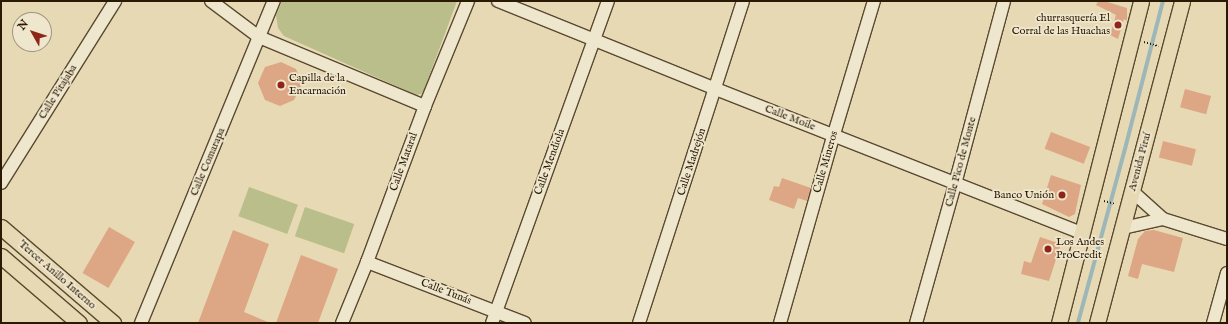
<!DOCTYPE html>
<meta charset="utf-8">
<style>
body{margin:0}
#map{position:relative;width:1228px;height:324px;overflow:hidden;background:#e7d9b4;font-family:"IM FELL English",serif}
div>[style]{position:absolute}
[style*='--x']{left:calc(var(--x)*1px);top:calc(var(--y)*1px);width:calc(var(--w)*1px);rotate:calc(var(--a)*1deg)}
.green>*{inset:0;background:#b9be8a;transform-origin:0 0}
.stream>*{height:3.5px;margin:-1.75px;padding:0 1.75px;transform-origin:1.75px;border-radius:1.75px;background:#9db7b9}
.building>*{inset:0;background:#dda785;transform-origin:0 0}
.path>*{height:2px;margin-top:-1px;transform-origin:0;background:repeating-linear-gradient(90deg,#2a1a04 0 1px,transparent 0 3px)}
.roads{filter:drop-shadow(1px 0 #594a30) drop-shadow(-1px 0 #594a30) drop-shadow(0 1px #594a30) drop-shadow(0 -1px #594a30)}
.minor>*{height:12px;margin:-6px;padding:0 6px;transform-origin:6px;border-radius:6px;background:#efe6ce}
.major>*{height:15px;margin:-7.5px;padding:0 7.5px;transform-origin:7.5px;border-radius:7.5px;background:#e7d9b4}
.dots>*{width:11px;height:11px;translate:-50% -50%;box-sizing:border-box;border:2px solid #efe6ce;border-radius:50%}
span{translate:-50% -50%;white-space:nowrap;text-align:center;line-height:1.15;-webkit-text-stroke:3.5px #efe6ce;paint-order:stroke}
.poi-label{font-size:11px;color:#2a1a04}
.right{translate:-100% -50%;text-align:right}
.left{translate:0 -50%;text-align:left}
.street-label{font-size:11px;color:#2a1a04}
.frame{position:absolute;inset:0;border:2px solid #2a1a04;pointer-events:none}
.north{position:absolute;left:12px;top:12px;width:40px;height:40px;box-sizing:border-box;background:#efe6ce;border:1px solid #a0947d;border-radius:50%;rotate:309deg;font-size:11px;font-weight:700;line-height:16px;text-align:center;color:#2a1a04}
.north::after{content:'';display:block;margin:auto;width:14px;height:18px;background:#8f2418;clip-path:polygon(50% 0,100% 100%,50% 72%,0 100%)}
</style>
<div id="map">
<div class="green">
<div style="clip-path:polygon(282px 1px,457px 1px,424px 90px,421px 94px,416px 95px,284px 36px,278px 28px,276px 15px)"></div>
<div style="left:249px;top:187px;width:52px;height:31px;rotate:20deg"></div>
<div style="left:305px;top:207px;width:52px;height:31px;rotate:19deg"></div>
</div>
<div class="stream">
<div style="--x:1078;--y:323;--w:176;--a:-74.9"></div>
<div style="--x:1124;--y:153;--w:157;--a:-75.6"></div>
</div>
<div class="building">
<div style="clip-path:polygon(1098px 1px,1104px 1px,1127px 8px,1127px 21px,1124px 19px,1118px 39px,1110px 35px,1116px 15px,1096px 5px)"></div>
<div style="clip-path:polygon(281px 62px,296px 69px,302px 84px,294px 100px,280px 106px,265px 100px,258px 83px,265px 67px)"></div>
<div style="left:1185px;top:89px;width:27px;height:19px;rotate:15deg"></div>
<div style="left:1051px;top:132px;width:42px;height:18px;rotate:21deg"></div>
<div style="left:1163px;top:141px;width:34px;height:17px;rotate:14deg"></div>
<div style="clip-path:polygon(1051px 175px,1081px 185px,1075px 214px,1069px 217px,1042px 204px)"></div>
<div style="clip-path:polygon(782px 178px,811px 188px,807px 201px,798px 198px,794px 209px,769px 200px,774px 186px,779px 187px)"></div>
<div style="left:109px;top:227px;width:30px;height:53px;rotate:30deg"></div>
<div style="clip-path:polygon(233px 230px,269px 244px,244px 312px,270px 323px,198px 323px)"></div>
<div style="clip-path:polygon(1154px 230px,1183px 238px,1174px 272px,1142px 264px,1138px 279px,1128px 276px,1138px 239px,1145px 231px)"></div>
<div style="clip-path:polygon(1040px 237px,1061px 244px,1049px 281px,1021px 274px,1024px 261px,1031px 263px)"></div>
<div style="clip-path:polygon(301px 255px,338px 269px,318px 323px,276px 323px)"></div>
</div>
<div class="path">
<div style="--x:1144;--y:42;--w:15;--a:16"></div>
<div style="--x:1104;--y:201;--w:11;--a:15"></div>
</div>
<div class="roads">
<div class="minor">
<div style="--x:211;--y:1;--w:60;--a:36.9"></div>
<div style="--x:259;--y:37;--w:180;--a:22.6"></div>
<div style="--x:498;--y:1;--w:235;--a:22"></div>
<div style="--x:716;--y:89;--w:393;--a:21.5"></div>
<div style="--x:1;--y:183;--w:215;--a:-57.9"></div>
<div style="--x:1133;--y:192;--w:40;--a:42"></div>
<div style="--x:1163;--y:219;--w:67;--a:17.4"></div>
<div style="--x:1123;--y:228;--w:41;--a:-12.7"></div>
<div style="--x:367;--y:262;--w:169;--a:21.1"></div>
<div style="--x:141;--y:323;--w:348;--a:-67.6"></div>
<div style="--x:342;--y:323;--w:66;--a:-67.7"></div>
<div style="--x:367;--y:262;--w:166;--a:-69.6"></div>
<div style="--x:425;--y:106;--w:113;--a:-67.7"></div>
<div style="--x:492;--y:323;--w:342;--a:-70.2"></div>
<div style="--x:639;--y:323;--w:338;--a:-72.1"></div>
<div style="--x:780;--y:323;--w:197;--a:-74.1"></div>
<div style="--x:834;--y:134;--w:139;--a:-73.3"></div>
<div style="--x:916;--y:323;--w:144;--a:-74.3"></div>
<div style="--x:955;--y:184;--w:189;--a:-75"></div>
<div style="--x:1213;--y:323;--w:52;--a:-74.4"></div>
</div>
<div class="major">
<div style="--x:1;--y:227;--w:148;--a:40.6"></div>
<div style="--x:1;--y:256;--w:103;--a:40.7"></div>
<div style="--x:1059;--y:323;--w:332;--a:-75.7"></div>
<div style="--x:1097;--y:323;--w:333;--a:-75.2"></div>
</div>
</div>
<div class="dots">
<div style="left:1118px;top:25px;background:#8f2418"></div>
<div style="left:281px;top:85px;background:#8f2418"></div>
<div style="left:1062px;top:195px;background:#8f2418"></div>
<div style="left:1048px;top:249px;background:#8f2418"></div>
</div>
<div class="poi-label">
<span class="right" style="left:1110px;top:25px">churrasquería El<br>Corral de las Huachas</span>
<span class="left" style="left:289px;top:85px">Capilla de la<br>Encarnación</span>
<span class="right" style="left:1054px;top:195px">Banco Unión</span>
<span class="left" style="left:1056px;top:249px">Los Andes<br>ProCredit</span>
</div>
<div class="street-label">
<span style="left:58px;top:92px;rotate:-58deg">Calle Pitajaba</span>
<span style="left:790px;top:118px;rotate:21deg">Calle Moile</span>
<span style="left:208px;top:162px;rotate:-67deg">Calle Comarapa</span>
<span style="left:404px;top:162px;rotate:-70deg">Calle Mataral</span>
<span style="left:550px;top:162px;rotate:-70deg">Calle Mendiola</span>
<span style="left:692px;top:162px;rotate:-72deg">Calle Madrejón</span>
<span style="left:826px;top:162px;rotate:-74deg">Calle Mineros</span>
<span style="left:961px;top:162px;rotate:-75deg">Calle Pico de Monte</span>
<span style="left:1140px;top:162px;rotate:-75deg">Avenida Piraí</span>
<span style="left:57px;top:275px;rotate:41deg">Tercer Anillo Interno</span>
<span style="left:446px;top:292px;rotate:21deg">Calle Tunás</span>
</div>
<div class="frame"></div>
<div class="north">N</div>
</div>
